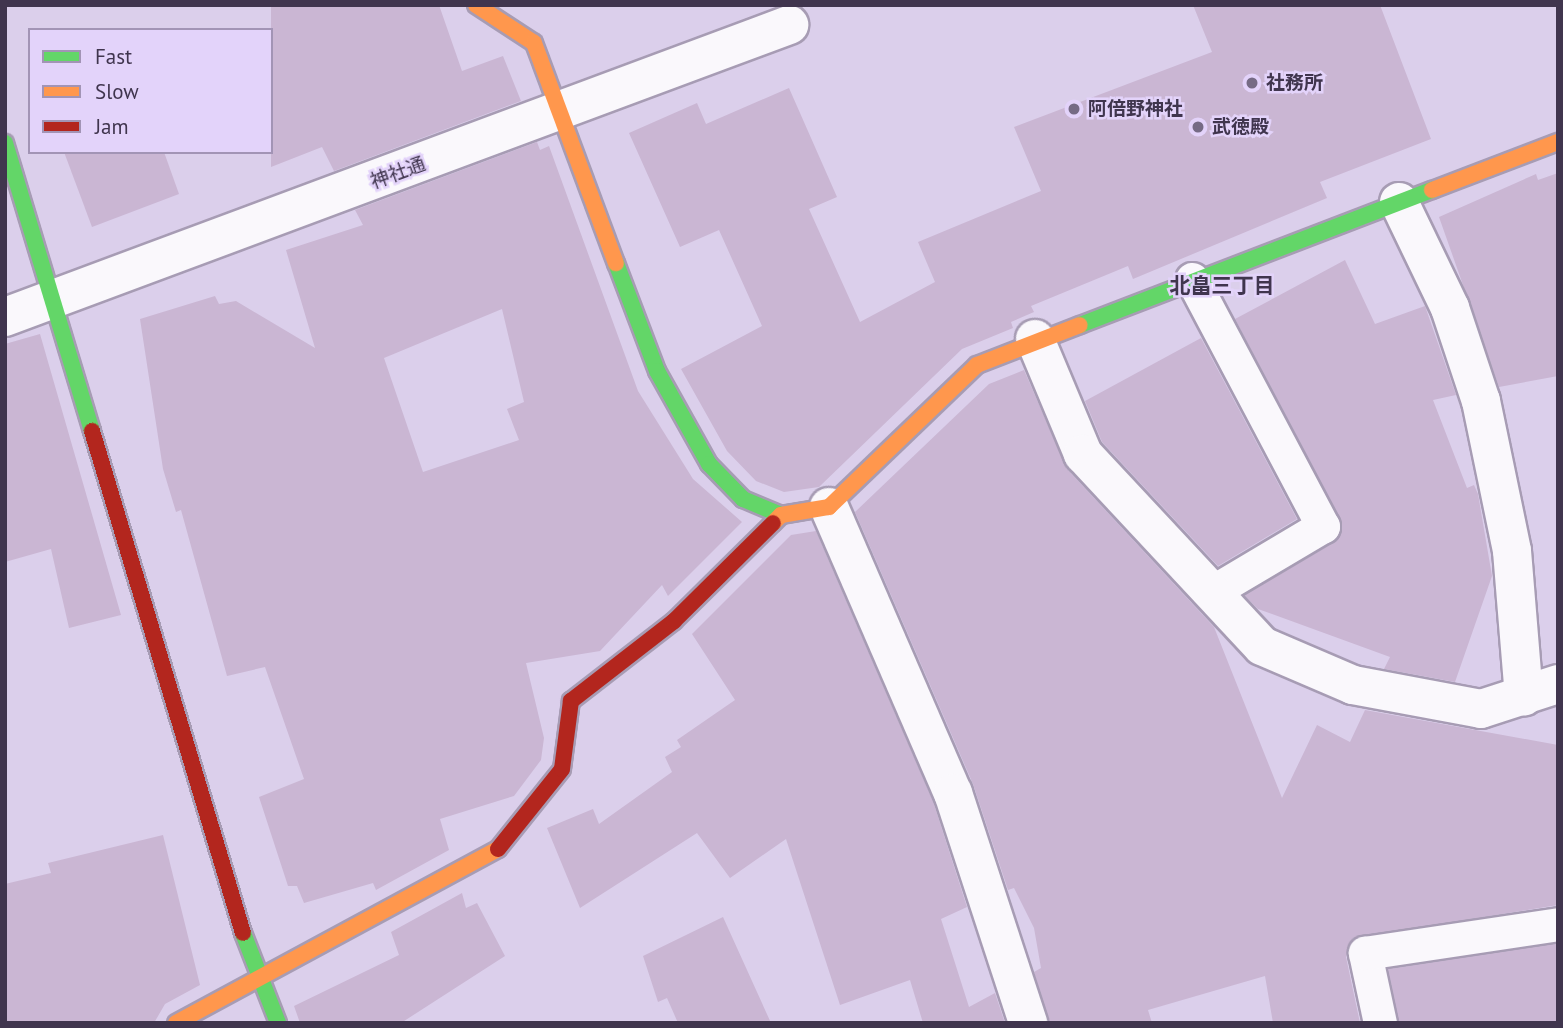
<!DOCTYPE html>
<meta charset="utf-8">
<style>
body{margin:0}
#map{position:relative;width:1563px;height:1028px;overflow:hidden;background:#dbcfeb;font-family:"PT Sans","Noto Sans JP",sans-serif}
div>[style]{position:absolute}
[style*='--x']{left:calc(var(--x)*1px);top:calc(var(--y)*1px);width:calc(var(--w)*1px);rotate:calc(var(--a)*1deg)}
.building>*{inset:0;background:#cab6d3}
.roads{filter:drop-shadow(2px 0 #a79cb4) drop-shadow(-2px 0 #a79cb4) drop-shadow(0 2px #a79cb4) drop-shadow(0 -2px #a79cb4)}
.lane>*{height:33px;margin:-16.5px;padding:0 16.5px;transform-origin:16.5px;border-radius:16.5px;background:#faf8fc}
.street>*{height:38px;margin:-19px;padding:0 19px;transform-origin:19px;border-radius:19px;background:#faf8fc}
.fast>*{height:16px;margin:-8px;padding:0 8px;transform-origin:8px;border-radius:8px;background:#63d668}
.slow>*{height:16px;margin:-8px;padding:0 8px;transform-origin:8px;border-radius:8px;background:#ff974d}
.jam>*{height:16px;margin:-8px;padding:0 8px;transform-origin:8px;border-radius:8px;background:#b3261e}
.dots>*{width:19px;height:19px;translate:-50% -50%;box-sizing:border-box;border:4px solid #e3d3fa;border-radius:50%}
span{translate:-50% -50%;white-space:nowrap;text-align:center;line-height:1.15;-webkit-text-stroke:5px #e3d3fa;paint-order:stroke}
.poi-label{font-size:19px;color:#40354e;font-weight:700}
.left{translate:0 -50%;text-align:left}
.street-label{font-size:19px;color:#40354e}
.neighbourhood-label{font-size:21px;color:#40354e;font-weight:700}
.frame{position:absolute;inset:0;border:7px solid #40354e;pointer-events:none}
.legend{position:absolute;left:28px;top:28px;width:245px;height:126px;box-sizing:border-box;background:#e3d3fa;border:2px solid #a294b5;margin:0;padding:9px 12px;list-style:none;font-size:21px;color:#40354e}
.legend li{display:flex;align-items:center;gap:14px;height:35px}
.legend b{width:35px;border:2px solid #a294b5}
</style>
<div id="map">
<div class="building">
<div style="clip-path:polygon(271px 5px,439px 5px,462px 71px,503px 56px,521px 101px,334px 171px,322px 147px,271px 167px)"></div>
<div style="clip-path:polygon(1193px 5px,1380px 5px,1431px 139px,1320px 182px,1327px 198px,1133px 279px,1128px 266px,1031px 306px,1034px 312px,1011px 322px,1013px 328px,962px 349px,819px 487px,784px 492px,756px 481px,727px 451px,681px 369px,762px 326px,719px 230px,680px 247px,629px 133px,697px 103px,706px 124px,789px 88px,837px 197px,809px 209px,860px 322px,935px 282px,918px 242px,1041px 191px,1014px 127px,1212px 52px)"></div>
<div style="clip-path:polygon(evenodd,537px 142px,540px 150px,549px 146px,638px 391px,693px 479px,742px 522px,668px 596px,662px 585px,600px 651px,526px 663px,544px 738px,541px 760px,514px 796px,440px 819px,449px 850px,376px 890px,373px 883px,304px 903px,297px 886px,288px 886px,259px 797px,304px 779px,265px 667px,227px 676px,181px 510px,176px 512px,163px 469px,140px 319px,215px 296px,219px 304px,236px 301px,315px 348px,286px 250px,363px 225px,355px 210px,537px 142px,502px 309px,524px 402px,507px 409px,519px 440px,423px 472px,384px 358px,502px 309px)"></div>
<div style="clip-path:polygon(64px 152px,164px 152px,179px 194px,92px 227px)"></div>
<div style="clip-path:polygon(1558px 173px,1558px 376px,1499px 387px,1439px 217px,1536px 174px,1538px 180px)"></div>
<div style="clip-path:polygon(1345px 260px,1375px 324px,1425px 306px,1456px 395px,1433px 400px,1467px 488px,1474px 485px,1478px 494px,1492px 576px,1455px 682px,1384px 669px,1390px 657px,1258px 609px,1244px 595px,1333px 543px,1342px 526px,1235px 319px)"></div>
<div style="clip-path:polygon(40px 334px,121px 615px,69px 628px,51px 549px,5px 562px,5px 344px)"></div>
<div style="clip-path:polygon(1201px 338px,1297px 519px,1218px 566px,1102px 442px,1085px 401px)"></div>
<div style="clip-path:polygon(1024px 370px,1067px 469px,1214px 627px,1282px 798px,1317px 725px,1350px 742px,1365px 710px,1558px 745px,1558px 905px,1353px 938px,1346px 957px,1360px 1023px,1273px 1023px,1265px 976px,1148px 1010px,1152px 1023px,1049px 1023px,1034px 972px,1041px 968px,1034px 928px,1014px 888px,1008px 890px,973px 784px,855px 512px,989px 384px)"></div>
<div style="clip-path:polygon(816px 531px,933px 801px,967px 907px,941px 919px,969px 1007px,995px 993px,1005px 1023px,923px 1023px,910px 980px,840px 1005px,786px 839px,730px 878px,697px 833px,580px 908px,547px 828px,593px 809px,599px 824px,672px 772px,665px 757px,681px 747px,677px 740px,735px 700px,692px 634px,791px 535px)"></div>
<div style="clip-path:polygon(163px 835px,200px 985px,165px 1004px,154px 1023px,5px 1023px,5px 884px,51px 873px,48px 863px)"></div>
<div style="clip-path:polygon(462px 893px,466px 908px,477px 903px,505px 956px,401px 1023px,300px 1023px,294px 1006px,399px 955px,391px 932px)"></div>
<div style="clip-path:polygon(723px 917px,771px 1023px,678px 1023px,667px 998px,658px 1002px,643px 956px)"></div>
<div style="clip-path:polygon(1558px 943px,1558px 1023px,1399px 1023px,1388px 969px)"></div>
</div>
<div class="roads">
<div class="lane">
<div style="--x:1192;--y:279;--w:280;--a:62.1"></div>
<div style="--x:1323;--y:526;--w:129;--a:149.3"></div>
<div style="--x:1380;--y:1023;--w:72;--a:-102.1"></div>
<div style="--x:1365;--y:953;--w:195;--a:-8.5"></div>
</div>
<div class="street">
<div style="--x:1399;--y:202;--w:118;--a:64.3"></div>
<div style="--x:1450;--y:308;--w:98;--a:71.6"></div>
<div style="--x:1481;--y:401;--w:153;--a:78.3"></div>
<div style="--x:1512;--y:551;--w:146;--a:85.3"></div>
<div style="--x:5;--y:317;--w:837;--a:-20.43"></div>
<div style="--x:1035;--y:339;--w:125;--a:67.3"></div>
<div style="--x:1083;--y:454;--w:262;--a:47"></div>
<div style="--x:1262;--y:646;--w:99;--a:23.2"></div>
<div style="--x:1353;--y:685;--w:130;--a:10.6"></div>
<div style="--x:1481;--y:709;--w:81;--a:-18"></div>
<div style="--x:829;--y:507;--w:312;--a:66.6"></div>
<div style="--x:953;--y:793;--w:242;--a:71.9"></div>
</div>
<div class="fast">
<div style="--x:5;--y:143;--w:301;--a:73.2"></div>
<div style="--x:616;--y:263;--w:116;--a:69.2"></div>
<div style="--x:657;--y:371;--w:107;--a:60.8"></div>
<div style="--x:709;--y:464;--w:49;--a:45.8"></div>
<div style="--x:743;--y:499;--w:41;--a:22.8"></div>
<div style="--x:1080;--y:325;--w:377;--a:-21"></div>
<div style="--x:243;--y:933;--w:97;--a:68.7"></div>
</div>
<div class="slow">
<div style="--x:476;--y:5;--w:69;--a:33.2"></div>
<div style="--x:534;--y:43;--w:235;--a:69.6"></div>
<div style="--x:1432;--y:190;--w:135;--a:-20.9"></div>
<div style="--x:773;--y:523;--w:11;--a:-45"></div>
<div style="--x:781;--y:515;--w:49;--a:-9.5"></div>
<div style="--x:829;--y:507;--w:205;--a:-43.8"></div>
<div style="--x:977;--y:365;--w:110;--a:-21.2"></div>
<div style="--x:176;--y:1023;--w:366;--a:-28.4"></div>
</div>
<div class="jam">
<div style="--x:92;--y:431;--w:524;--a:73.26"></div>
<div style="--x:498;--y:849;--w:102;--a:-51.3"></div>
<div style="--x:562;--y:769;--w:69;--a:-82.5"></div>
<div style="--x:571;--y:701;--w:130;--a:-37.8"></div>
<div style="--x:674;--y:621;--w:139;--a:-44.7"></div>
</div>
</div>
<div class="dots">
<div style="left:1252px;top:83px;background:#766b85"></div>
<div style="left:1074px;top:109px;background:#766b85"></div>
<div style="left:1198px;top:127px;background:#766b85"></div>
</div>
<div class="poi-label">
<span class="left" style="left:1266px;top:83px">社務所</span>
<span class="left" style="left:1088px;top:109px">阿倍野神社</span>
<span class="left" style="left:1212px;top:127px">武徳殿</span>
</div>
<div class="street-label">
<span style="left:398px;top:173px;rotate:-20deg">神社通</span>
</div>
<div class="neighbourhood-label">
<span style="left:1222px;top:286px">北畠三丁目</span>
</div>
<div class="frame"></div>
<ul class="legend">
<li><b style="height:9px;background:#63d668"></b>Fast</li>
<li><b style="height:9px;background:#ff974d"></b>Slow</li>
<li><b style="height:9px;background:#b3261e"></b>Jam</li>
</ul>
</div>
